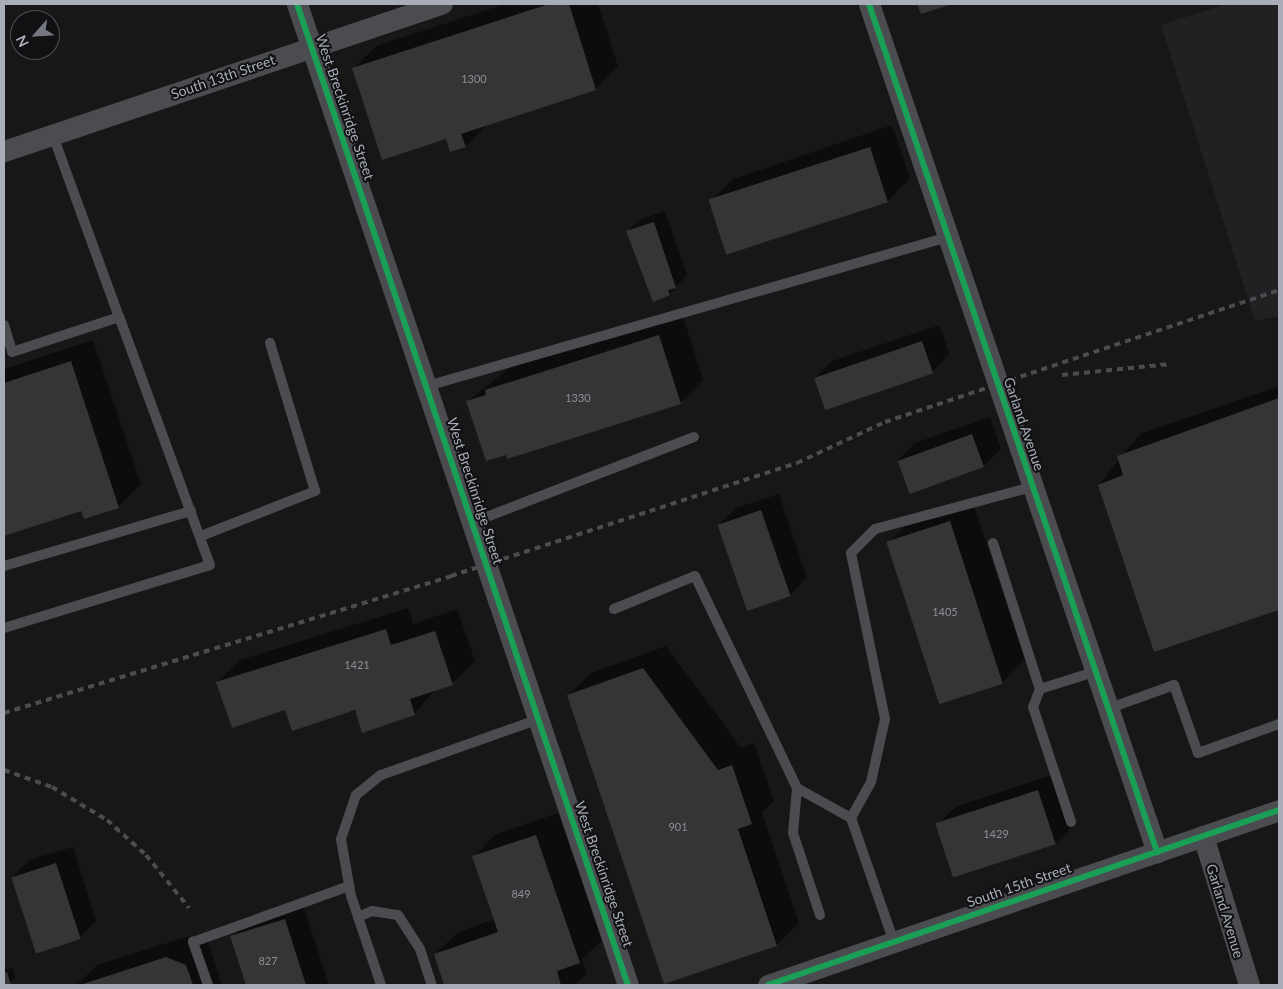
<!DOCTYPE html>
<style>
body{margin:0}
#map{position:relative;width:1283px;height:989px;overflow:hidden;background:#171717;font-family:Lato,sans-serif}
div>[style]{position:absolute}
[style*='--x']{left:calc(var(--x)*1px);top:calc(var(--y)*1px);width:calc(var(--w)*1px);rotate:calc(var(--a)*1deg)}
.built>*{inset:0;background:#212123}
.shadow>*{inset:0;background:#0007}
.building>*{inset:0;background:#353536;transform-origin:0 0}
.service>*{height:10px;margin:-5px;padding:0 5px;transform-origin:5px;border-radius:5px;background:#4b4c50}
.minor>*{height:21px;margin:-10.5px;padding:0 10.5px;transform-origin:10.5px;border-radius:10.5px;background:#4b4c50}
.rail>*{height:4px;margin-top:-2px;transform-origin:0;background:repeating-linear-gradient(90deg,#4b4c4f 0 6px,transparent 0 11px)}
.cycleway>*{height:6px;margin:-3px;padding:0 3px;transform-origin:3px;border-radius:3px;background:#1a9f57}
span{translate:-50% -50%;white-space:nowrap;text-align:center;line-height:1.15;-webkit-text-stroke:4px #111113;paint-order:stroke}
.number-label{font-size:11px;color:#8b8f98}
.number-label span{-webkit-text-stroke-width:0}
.street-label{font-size:14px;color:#a8adb8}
.frame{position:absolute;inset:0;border:5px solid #a8adb8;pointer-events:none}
.north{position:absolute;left:10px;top:10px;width:50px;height:50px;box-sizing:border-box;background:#111113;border:1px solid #4d4f55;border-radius:50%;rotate:244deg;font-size:14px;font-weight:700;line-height:20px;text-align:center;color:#a8adb8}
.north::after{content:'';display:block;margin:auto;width:18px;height:22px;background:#757880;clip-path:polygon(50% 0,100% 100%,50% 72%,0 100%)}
</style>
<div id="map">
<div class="built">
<div style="clip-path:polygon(1226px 4px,1279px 4px,1279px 316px,1255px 321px,1161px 25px)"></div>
</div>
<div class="shadow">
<div style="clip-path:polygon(505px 4px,598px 4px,618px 66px,596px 88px,488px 124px,466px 146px,446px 138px,354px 68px,376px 46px)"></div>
<div style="clip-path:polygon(892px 125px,910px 178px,888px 201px,728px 254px,711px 201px,733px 179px)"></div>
<div style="clip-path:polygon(665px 211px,687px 275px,670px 294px,653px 300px,628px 231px,639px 220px)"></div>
<div style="clip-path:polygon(682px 313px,703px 380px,680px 403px,468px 401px,509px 368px)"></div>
<div style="clip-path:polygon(940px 325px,949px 354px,932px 372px,815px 378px,832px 361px)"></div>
<div style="clip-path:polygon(93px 340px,141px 484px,118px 507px,82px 509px,4px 535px,4px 369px)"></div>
<div style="clip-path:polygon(1279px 386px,1279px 608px,1154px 651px,1099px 485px,1140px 434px)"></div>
<div style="clip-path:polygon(990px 417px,1001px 449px,984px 466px,898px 460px,915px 443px)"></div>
<div style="clip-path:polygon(779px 494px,807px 578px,790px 595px,718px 526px,736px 508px)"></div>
<div style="clip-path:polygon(972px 500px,1025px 660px,1003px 682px,889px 543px,911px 520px)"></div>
<div style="clip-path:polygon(408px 608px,413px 624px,457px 609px,475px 661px,452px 683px,436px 689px,414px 714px,286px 709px,217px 682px,240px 660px)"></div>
<div style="clip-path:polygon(666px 646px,741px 748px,754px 743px,774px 801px,762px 812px,799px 923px,777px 945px,569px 695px,591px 673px)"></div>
<div style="clip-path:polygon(1055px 774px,1073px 826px,1056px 843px,938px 824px,955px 807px)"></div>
<div style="clip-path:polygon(558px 813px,602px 940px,582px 959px,587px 974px,575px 985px,446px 985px,435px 954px,458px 932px,495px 919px,474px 857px,496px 834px)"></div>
<div style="clip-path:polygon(73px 847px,96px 921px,79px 938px,12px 877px,29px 860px)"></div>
<div style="clip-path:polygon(302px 902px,329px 985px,247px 985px,231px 937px,248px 920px)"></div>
<div style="clip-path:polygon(189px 936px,208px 942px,222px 985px,76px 985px,97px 965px)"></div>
<div style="clip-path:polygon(13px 968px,16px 978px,4px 985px,4px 970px)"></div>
</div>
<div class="building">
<div style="clip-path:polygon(549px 4px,569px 4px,596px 90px,461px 134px,466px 147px,450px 152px,446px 139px,382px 160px,352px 68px)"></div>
<div style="clip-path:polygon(917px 4px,952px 4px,921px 14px)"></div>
<div style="left:870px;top:147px;width:58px;height:170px;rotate:72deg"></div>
<div style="clip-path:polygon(654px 222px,676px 288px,668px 290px,670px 295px,653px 302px,626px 231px)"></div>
<div style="clip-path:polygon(659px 335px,681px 404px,507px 459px,506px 455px,486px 461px,466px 401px,486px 395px,485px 390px)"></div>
<div style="left:922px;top:341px;width:34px;height:114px;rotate:71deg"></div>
<div style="clip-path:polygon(71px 361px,119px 508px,84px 519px,81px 511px,4px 536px,4px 383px)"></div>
<div style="clip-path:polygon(1279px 398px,1279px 610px,1154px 652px,1098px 485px,1123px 475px,1117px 456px)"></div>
<div style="left:972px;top:434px;width:35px;height:79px;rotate:70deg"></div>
<div style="left:761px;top:510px;width:91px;height:46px;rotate:71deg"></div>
<div style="left:950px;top:521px;width:171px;height:67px;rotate:72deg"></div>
<div style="clip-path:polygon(386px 629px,391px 645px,435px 631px,453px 685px,410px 699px,415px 715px,362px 733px,355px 710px,292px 731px,285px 710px,232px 728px,216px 682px)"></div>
<div style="clip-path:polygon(643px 668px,718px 770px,732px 765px,752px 824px,738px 829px,777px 946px,664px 984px,567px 695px)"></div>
<div style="left:1038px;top:790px;width:57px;height:108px;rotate:72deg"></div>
<div style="clip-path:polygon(536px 835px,580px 963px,557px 971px,561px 985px,444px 985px,434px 954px,498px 932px,472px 856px)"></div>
<div style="left:56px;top:863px;width:80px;height:47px;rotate:72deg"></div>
<div style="clip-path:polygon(285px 919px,306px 985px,246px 985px,230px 936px)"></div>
<div style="clip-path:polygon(166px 957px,186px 965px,193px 985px,80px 985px)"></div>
<div style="clip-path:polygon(7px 972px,11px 985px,4px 985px,4px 973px)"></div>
</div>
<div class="service">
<div style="--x:4;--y:325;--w:28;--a:73"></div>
<div style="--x:12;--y:352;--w:113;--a:-18.1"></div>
<div style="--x:119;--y:317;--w:193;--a:-110"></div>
<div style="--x:427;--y:386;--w:542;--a:-15.96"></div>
<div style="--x:471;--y:523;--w:239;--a:-21.1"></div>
<div style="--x:201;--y:536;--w:123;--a:-21.5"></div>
<div style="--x:315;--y:491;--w:155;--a:-106.9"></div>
<div style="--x:993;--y:543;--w:153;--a:72.2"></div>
<div style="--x:1040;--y:689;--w:60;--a:-17.5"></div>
<div style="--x:4;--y:566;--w:195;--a:-16.4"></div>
<div style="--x:614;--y:609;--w:87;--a:-22.2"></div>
<div style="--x:695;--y:576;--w:235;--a:64.3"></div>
<div style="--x:4;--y:628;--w:215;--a:-17"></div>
<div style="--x:210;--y:565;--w:264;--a:-110.1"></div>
<div style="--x:1040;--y:689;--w:19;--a:111"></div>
<div style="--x:1033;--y:707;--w:121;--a:71.7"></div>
<div style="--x:1110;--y:708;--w:68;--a:-19.8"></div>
<div style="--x:1174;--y:685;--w:72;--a:70.6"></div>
<div style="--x:1198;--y:753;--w:86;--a:-19.7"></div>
<div style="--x:851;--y:818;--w:41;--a:-60.9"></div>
<div style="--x:871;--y:782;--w:65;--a:-77.5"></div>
<div style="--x:885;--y:719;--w:169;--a:-101.6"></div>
<div style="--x:851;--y:553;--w:34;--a:-45"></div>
<div style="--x:875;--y:529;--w:163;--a:-15"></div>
<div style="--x:820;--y:915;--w:86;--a:-108.2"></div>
<div style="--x:793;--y:833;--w:45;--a:-84.9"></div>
<div style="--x:797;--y:788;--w:62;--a:29.1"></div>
<div style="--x:851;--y:818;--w:131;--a:70.9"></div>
<div style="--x:358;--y:917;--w:15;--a:-23"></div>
<div style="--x:372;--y:911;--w:26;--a:9"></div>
<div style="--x:398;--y:915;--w:40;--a:57.1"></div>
<div style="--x:420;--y:949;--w:38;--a:72"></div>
<div style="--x:208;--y:985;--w:46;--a:-109.2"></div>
<div style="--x:193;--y:942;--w:166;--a:-19.7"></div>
<div style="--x:381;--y:985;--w:94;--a:-108.6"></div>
<div style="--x:351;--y:896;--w:58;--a:-100"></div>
<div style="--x:341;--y:839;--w:46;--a:-71.2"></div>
<div style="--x:356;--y:795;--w:32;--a:-39"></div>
<div style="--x:381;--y:775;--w:168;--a:-19.5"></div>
</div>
<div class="minor">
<div style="--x:297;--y:4;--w:1035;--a:71.36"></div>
<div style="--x:869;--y:4;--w:896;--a:71.24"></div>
<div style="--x:4;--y:151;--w:462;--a:-18.6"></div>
<div style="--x:1203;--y:836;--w:156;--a:72.8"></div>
<div style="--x:768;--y:985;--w:540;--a:-18.9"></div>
</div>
<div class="rail">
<div style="--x:1062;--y:375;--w:108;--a:-5.9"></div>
<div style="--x:4;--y:713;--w:468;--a:-17"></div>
<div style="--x:451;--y:576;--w:364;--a:-18.1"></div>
<div style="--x:797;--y:463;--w:97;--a:-25"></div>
<div style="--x:885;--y:422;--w:416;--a:-18.5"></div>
<div style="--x:4;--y:770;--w:51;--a:19.5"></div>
<div style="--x:52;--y:787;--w:64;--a:31"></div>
<div style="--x:107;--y:820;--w:52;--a:41.9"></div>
<div style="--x:146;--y:855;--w:68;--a:50.9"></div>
</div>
<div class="cycleway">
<div style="--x:297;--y:4;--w:1035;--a:71.36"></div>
<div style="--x:869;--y:4;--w:896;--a:71.24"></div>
<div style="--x:768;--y:985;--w:540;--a:-18.9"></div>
</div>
<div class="number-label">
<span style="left:474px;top:79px">1300</span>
<span style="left:578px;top:398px">1330</span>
<span style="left:945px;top:612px">1405</span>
<span style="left:357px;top:665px">1421</span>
<span style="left:678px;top:827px">901</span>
<span style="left:996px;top:834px">1429</span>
<span style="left:521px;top:894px">849</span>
<span style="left:268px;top:961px">827</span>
</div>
<div class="street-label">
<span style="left:223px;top:77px;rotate:-19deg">South 13th Street</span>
<span style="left:345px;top:107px;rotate:71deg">West Breckinridge Street</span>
<span style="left:1024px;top:424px;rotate:71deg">Garland Avenue</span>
<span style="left:475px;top:491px;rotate:72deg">West Breckinridge Street</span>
<span style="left:604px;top:874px;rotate:71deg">West Breckinridge Street</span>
<span style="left:1019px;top:885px;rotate:-19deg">South 15th Street</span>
<span style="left:1225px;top:911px;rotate:73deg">Garland Avenue</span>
</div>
<div class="frame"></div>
<div class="north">N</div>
</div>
